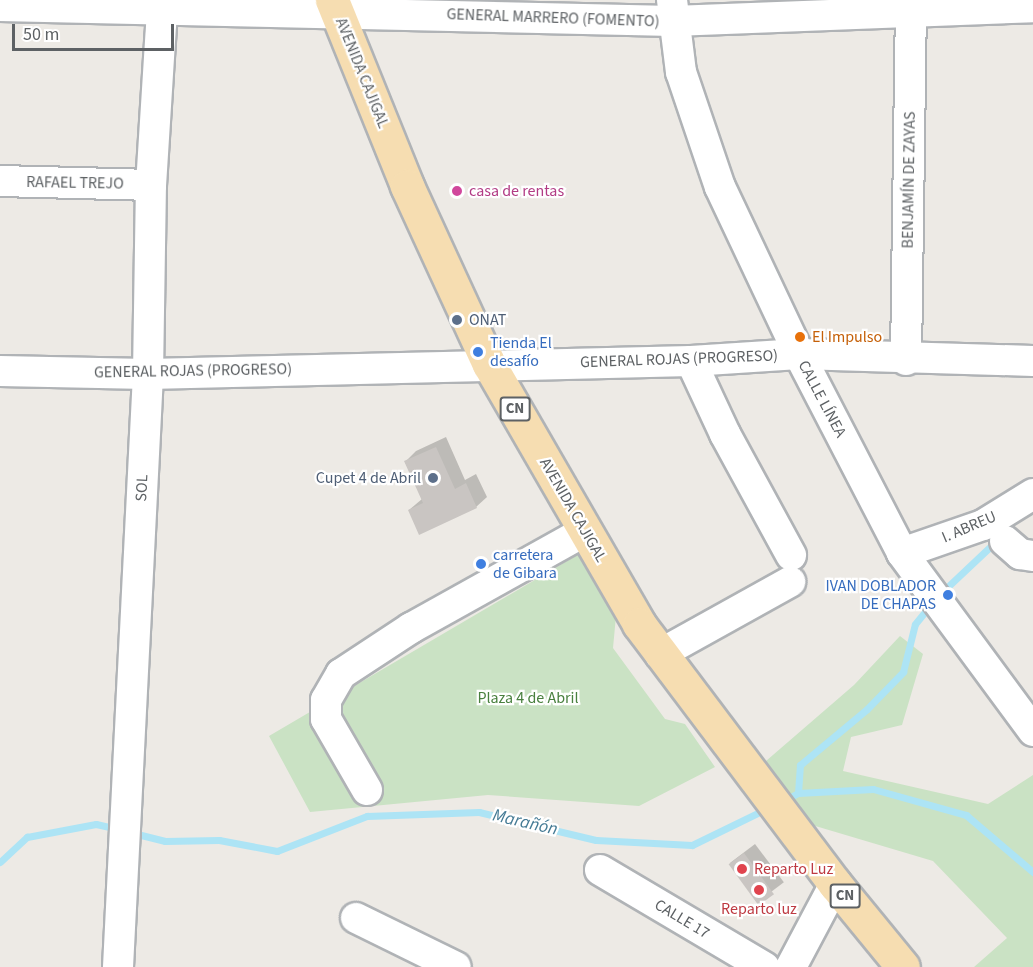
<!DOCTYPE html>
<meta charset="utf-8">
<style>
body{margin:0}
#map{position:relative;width:1033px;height:967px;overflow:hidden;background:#edeae5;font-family:"Source Sans 3",sans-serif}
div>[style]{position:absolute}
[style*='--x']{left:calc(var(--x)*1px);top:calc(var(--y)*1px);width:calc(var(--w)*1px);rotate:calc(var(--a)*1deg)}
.green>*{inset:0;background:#cae2c4}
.shadow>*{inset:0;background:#0003;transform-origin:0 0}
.stream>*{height:7px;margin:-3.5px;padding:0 3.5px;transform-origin:3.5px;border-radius:3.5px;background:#ade4f5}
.building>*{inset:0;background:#c9c5c2;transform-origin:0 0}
.roads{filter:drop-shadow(2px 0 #b0b3b6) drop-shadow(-2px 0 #b0b3b6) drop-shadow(0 2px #b0b3b6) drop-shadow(0 -2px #b0b3b6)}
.minor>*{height:30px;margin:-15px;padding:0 15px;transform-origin:15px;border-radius:15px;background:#fff}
.major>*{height:33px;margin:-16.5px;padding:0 16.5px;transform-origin:16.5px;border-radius:16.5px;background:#f6ddb1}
.dots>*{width:16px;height:16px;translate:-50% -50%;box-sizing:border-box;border:3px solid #fff;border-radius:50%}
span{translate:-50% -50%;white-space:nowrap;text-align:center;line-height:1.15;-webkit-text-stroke:4.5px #fff;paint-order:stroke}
.shield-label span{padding:2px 4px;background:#fff;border:2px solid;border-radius:4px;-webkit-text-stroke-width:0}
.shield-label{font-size:15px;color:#5d6164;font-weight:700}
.street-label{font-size:16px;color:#5d6164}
.hotel-label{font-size:16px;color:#b23c85}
.left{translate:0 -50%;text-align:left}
.service-label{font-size:16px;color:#4e5e75}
.right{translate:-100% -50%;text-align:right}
.food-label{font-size:16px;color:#c56008}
.shop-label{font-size:16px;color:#366cbe}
.park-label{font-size:16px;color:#49803f}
.health-label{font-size:16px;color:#be3a42}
.water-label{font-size:18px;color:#457b95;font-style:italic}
.scale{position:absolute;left:12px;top:24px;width:162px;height:27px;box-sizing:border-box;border:3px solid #5d6164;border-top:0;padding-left:8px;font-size:18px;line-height:21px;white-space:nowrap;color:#5d6164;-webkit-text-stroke:4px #fff;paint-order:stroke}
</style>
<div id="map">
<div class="green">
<div style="clip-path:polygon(579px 554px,616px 616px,613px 648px,665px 719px,685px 724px,715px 767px,639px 806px,488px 795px,310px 812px,269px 736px)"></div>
<div style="clip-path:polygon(900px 636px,923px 654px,902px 725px,851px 737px,843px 771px,988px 804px,1033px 775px,1033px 967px,974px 967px,1007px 938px,933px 861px,812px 825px,766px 761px,854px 685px)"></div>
</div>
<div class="shadow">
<div style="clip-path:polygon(446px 437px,465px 480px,476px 474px,487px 497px,476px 507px,409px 510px,422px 499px,405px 462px,416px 451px)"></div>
<div style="left:755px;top:844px;width:48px;height:31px;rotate:53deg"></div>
</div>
<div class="stream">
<div style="--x:941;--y:593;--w:96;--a:-43.3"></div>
<div style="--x:798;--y:793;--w:28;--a:-86"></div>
<div style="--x:800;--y:765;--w:87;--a:-39.9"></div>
<div style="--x:867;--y:709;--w:52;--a:-45.8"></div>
<div style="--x:903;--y:672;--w:49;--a:-76"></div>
<div style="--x:915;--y:624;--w:27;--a:-51"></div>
<div style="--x:783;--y:801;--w:17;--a:-28"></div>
<div style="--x:798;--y:793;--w:75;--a:-3.1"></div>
<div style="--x:873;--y:789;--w:97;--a:15.6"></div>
<div style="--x:966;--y:815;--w:88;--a:40.4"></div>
<div style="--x:133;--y:833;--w:33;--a:14"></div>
<div style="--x:165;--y:841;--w:54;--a:-1.1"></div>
<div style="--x:219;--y:840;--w:59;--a:10.7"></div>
<div style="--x:277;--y:851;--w:97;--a:-21.3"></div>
<div style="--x:367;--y:816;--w:112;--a:-2"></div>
<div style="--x:479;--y:812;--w:120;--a:13.5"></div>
<div style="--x:596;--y:840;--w:96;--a:3"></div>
<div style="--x:692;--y:845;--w:85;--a:-26"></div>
<div style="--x:0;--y:862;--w:37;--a:-43"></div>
<div style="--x:27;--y:837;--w:70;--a:-10.7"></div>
<div style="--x:96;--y:824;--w:22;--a:13"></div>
</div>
<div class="building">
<div style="clip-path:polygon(436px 447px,455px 489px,466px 483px,477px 508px,419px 535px,408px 510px,423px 503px,404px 461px)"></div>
<div style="left:744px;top:853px;width:51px;height:19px;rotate:54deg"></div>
</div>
<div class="roads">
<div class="minor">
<div style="--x:672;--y:0;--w:73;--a:82.9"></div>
<div style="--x:681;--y:72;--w:121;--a:71.3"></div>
<div style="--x:720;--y:187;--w:185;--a:64.7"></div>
<div style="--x:799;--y:354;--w:224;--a:62.6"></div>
<div style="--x:902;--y:553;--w:221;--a:53.6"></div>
<div style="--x:0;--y:6;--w:673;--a:1.28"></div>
<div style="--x:673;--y:21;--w:360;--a:-2.2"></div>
<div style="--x:0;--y:181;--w:151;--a:1.5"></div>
<div style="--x:906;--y:360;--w:360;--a:-89.2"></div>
<div style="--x:691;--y:361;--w:81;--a:65"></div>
<div style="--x:725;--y:434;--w:138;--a:61.4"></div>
<div style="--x:0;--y:371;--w:148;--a:1.2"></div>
<div style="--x:148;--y:374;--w:543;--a:-1.37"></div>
<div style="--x:691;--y:361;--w:108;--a:-3.7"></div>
<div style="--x:799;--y:354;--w:234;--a:1.7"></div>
<div style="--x:1005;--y:541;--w:20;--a:41"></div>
<div style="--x:1020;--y:554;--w:13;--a:9"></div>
<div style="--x:902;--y:553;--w:86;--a:-19.1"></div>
<div style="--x:983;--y:525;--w:59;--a:-31.8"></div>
<div style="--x:660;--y:654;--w:149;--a:-29"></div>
<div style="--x:367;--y:790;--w:82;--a:-120"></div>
<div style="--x:326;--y:719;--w:19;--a:-90"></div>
<div style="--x:326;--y:700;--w:30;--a:-60"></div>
<div style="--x:341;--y:674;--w:84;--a:-33.3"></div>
<div style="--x:411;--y:628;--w:199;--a:-29.1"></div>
<div style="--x:600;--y:870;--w:191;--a:30.6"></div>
<div style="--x:356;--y:918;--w:111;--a:26.1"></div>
<div style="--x:118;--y:967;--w:594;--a:-87.1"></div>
<div style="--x:148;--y:374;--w:189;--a:-89.1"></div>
<div style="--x:151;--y:185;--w:175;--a:-86.4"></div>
<div style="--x:791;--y:967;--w:94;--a:-62.1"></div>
</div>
<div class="major">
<div style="--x:332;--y:0;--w:201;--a:68"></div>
<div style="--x:407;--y:186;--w:196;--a:65.3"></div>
<div style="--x:489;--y:364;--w:300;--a:60"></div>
<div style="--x:639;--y:624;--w:326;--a:53"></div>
<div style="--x:835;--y:884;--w:107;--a:50.7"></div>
</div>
</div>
<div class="dots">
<div style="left:457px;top:191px;background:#d1479c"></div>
<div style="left:457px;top:320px;background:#5c6f8a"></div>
<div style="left:800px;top:337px;background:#e8710a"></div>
<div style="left:478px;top:352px;background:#3f7fe0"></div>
<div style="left:433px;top:478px;background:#5c6f8a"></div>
<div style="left:481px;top:564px;background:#3f7fe0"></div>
<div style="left:948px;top:595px;background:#3f7fe0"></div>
<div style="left:742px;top:869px;background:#e0444e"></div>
<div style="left:759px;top:890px;background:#e0444e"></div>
</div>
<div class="shield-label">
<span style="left:515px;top:409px">CN</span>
<span style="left:845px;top:896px">CN</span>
</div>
<div class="street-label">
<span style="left:553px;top:18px;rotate:2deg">GENERAL MARRERO (FOMENTO)</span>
<span style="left:362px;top:73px;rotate:68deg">AVENIDA CAJIGAL</span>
<span style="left:909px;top:180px;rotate:-89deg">BENJAMÍN DE ZAYAS</span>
<span style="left:75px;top:183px;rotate:1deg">RAFAEL TREJO</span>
<span style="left:679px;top:359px;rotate:-2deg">GENERAL ROJAS (PROGRESO)</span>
<span style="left:193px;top:371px;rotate:-1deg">GENERAL ROJAS (PROGRESO)</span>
<span style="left:822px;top:399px;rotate:62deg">CALLE LÍNEA</span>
<span style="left:142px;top:488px;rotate:-87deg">SOL</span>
<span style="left:573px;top:510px;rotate:60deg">AVENIDA CAJIGAL</span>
<span style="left:969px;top:527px;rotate:-23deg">I. ABREU</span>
<span style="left:682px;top:919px;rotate:31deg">CALLE 17</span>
</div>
<div class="hotel-label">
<span class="left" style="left:469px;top:191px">casa de rentas</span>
</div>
<div class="service-label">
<span class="left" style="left:469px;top:320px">ONAT</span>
<span class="right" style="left:421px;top:478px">Cupet 4 de Abril</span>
</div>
<div class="food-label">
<span class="left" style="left:812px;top:337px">El Impulso</span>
</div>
<div class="shop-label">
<span class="left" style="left:490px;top:352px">Tienda El<br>desafío</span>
<span class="left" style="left:493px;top:564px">carretera<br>de Gibara</span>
<span class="right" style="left:936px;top:595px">IVAN DOBLADOR<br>DE CHAPAS</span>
</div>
<div class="park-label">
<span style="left:528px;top:698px">Plaza 4 de Abril</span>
</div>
<div class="health-label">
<span class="left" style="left:754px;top:869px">Reparto Luz</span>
<span style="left:759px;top:909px">Reparto luz</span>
</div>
<div class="water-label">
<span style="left:525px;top:823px;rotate:13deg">Marañón</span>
</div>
<div class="scale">50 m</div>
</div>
